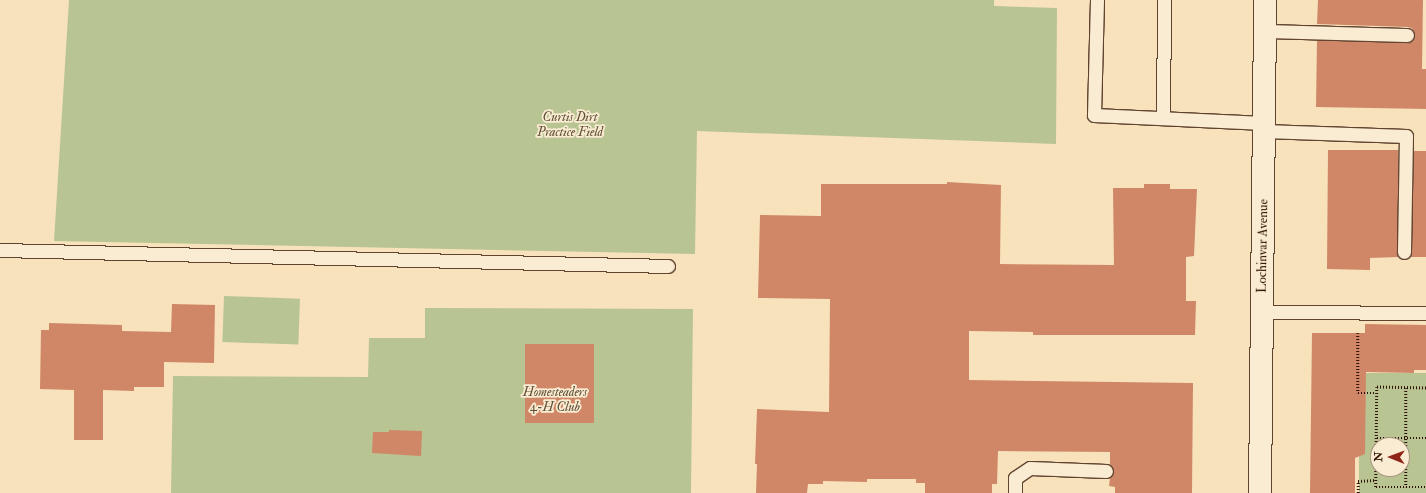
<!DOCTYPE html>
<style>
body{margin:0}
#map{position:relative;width:1426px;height:493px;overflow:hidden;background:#f7e2bc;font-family:"IM FELL Double Pica",serif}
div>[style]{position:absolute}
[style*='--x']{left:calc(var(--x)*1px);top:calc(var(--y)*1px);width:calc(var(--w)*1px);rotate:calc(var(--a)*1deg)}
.green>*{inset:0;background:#b9c493;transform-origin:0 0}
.building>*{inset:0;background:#d08767;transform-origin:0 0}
.path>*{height:2.5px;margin-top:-1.25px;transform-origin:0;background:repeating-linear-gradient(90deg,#2f1002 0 1px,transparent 0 3px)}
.roads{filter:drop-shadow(1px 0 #614430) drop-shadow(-1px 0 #614430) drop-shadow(0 1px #614430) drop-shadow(0 -1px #614430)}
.service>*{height:13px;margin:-6.5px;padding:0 6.5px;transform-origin:6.5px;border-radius:6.5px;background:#faecd3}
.minor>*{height:22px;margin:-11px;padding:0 11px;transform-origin:11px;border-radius:11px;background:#faecd3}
span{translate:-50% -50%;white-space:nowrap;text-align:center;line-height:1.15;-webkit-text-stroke:3.5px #faecd3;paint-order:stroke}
.park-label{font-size:13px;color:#5f4f35;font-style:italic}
.street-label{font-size:13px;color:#2f1002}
.north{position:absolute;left:1370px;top:437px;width:40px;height:40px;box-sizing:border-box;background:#faecd3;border:1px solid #a9947f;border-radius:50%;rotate:271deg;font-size:11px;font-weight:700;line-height:16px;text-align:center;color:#2f1002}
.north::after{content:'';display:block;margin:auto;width:14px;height:18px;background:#8f2418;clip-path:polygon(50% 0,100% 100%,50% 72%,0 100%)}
</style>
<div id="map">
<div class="green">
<div style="clip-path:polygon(69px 0,994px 0,994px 6px,1057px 8px,1056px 144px,697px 131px,695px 254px,54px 241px)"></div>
<div style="left:224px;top:296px;width:76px;height:46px;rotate:2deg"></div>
<div style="clip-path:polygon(425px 308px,693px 309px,691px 493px,171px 493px,173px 376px,368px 377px,369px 338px,425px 338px)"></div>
<div style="clip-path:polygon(evenodd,1359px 373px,1426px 373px,1426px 493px,1359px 493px,1359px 373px,1378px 445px,1402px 445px,1402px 469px,1378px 469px,1378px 445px)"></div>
</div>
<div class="building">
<div style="clip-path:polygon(1318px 0,1423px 0,1422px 69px,1426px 69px,1426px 109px,1316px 107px,1317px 40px,1407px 43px,1414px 40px,1415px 35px,1412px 28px,1407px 27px,1317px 24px)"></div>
<div style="clip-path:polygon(1328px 150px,1398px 150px,1398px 257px,1370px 258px,1370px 270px,1327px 269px)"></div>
<div style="clip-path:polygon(1414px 151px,1426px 151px,1426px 257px,1410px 257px)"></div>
<div style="clip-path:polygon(947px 182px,1001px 185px,1000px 264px,1114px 265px,1113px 188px,1144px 188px,1144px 184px,1170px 184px,1170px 189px,1197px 189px,1194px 256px,1186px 257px,1186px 301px,1196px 301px,1195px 335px,1033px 335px,1033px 332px,969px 331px,969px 380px,1193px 383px,1192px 493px,1115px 493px,1115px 487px,1109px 486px,1110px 478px,1114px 471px,1110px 464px,1110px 452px,998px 451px,997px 484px,992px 484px,992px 493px,925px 493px,925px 483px,916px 483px,916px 479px,867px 479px,867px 482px,823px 481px,823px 484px,808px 484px,807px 493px,756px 493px,757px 464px,755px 464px,757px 409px,829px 412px,830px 299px,758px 298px,760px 215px,821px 216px,821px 184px,947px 184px)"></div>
<div style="clip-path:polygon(172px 304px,215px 305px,214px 363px,164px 362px,164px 387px,134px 387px,134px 391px,103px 390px,103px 440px,74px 440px,74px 390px,40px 389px,41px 330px,49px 330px,49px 323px,122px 325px,122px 331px,171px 332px)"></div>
<div style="clip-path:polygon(1365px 324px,1426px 325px,1426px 370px,1414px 370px,1414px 373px,1366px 372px,1365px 454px,1355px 458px,1355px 493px,1310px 493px,1312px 333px,1365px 333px)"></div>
<div style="left:594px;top:344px;width:79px;height:69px;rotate:90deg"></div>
<div style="clip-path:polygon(389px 430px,422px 431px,421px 456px,372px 453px,373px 432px,389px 432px)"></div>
</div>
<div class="path">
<div style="--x:1358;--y:333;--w:60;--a:90"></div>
<div style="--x:1358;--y:393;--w:18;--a:0"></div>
<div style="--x:1406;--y:388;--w:99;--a:90"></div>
<div style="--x:1426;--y:388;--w:49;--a:-178.8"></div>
<div style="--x:1377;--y:387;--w:100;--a:90.6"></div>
<div style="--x:1376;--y:487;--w:50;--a:0"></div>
<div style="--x:1377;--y:438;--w:49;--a:0"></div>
<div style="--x:1358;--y:493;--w:12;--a:-90"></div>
<div style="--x:1358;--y:481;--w:18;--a:-3"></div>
</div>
<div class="roads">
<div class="service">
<div style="--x:1097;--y:0;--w:115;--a:91.5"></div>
<div style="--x:1094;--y:115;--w:170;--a:2.7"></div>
<div style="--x:1265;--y:31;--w:142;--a:1.6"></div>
<div style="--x:1163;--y:118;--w:118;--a:-89.5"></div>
<div style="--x:1264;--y:131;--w:142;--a:2"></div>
<div style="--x:1406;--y:136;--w:116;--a:91"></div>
<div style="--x:0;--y:250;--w:668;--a:1.37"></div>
<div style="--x:1262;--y:312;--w:164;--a:0.3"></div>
<div style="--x:1015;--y:493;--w:15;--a:-90"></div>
<div style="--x:1015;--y:478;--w:18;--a:-34"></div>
<div style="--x:1030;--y:468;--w:76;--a:2.3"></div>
</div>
<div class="minor">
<div style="--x:1260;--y:493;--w:493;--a:-89.4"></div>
</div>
</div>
<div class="park-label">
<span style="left:570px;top:125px">Curtis Dirt<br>Practice Field</span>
<span style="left:555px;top:400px">Homesteaders<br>4-H Club</span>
</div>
<div class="street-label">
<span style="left:1263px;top:246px;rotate:-89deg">Lochinvar Avenue</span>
</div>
<div class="north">N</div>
</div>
